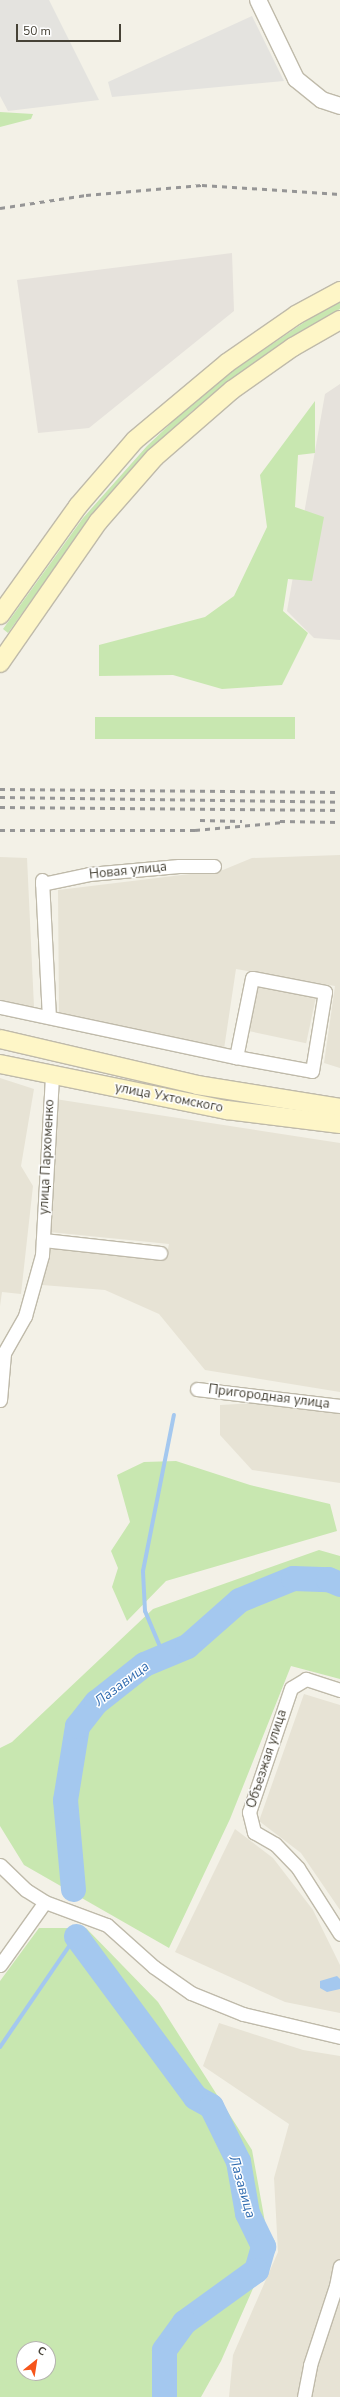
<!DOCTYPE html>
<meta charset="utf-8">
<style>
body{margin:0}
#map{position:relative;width:340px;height:2397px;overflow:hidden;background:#f3f1e7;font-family:"Nunito Sans",sans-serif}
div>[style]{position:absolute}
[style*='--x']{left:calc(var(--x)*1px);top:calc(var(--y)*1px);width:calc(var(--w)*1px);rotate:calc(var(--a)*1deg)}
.residential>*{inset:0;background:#e7e3d5;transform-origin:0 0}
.industrial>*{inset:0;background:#e6e2dc}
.green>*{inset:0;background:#c8e7b0;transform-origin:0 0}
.parking>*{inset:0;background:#e4e3df}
.water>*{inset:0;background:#a4c8ef}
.stream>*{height:4px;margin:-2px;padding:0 2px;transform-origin:2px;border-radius:2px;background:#a4c8ef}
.river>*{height:25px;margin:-12.5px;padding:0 12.5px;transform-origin:12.5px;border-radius:12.5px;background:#a4c8ef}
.roads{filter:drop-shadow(1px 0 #bfbaaa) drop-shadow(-1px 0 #bfbaaa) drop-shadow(0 1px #bfbaaa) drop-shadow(0 -1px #bfbaaa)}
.minor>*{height:13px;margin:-6.5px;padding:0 6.5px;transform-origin:6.5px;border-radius:6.5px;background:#fff}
.tertiary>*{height:16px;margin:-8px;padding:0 8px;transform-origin:8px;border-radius:8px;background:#fff}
.secondary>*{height:18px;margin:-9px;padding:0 9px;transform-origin:9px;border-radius:9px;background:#fef6c7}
.rail>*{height:3px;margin-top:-1.5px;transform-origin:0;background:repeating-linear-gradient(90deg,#969696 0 5px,transparent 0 10px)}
span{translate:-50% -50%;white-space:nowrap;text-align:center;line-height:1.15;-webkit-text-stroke:3px #fff;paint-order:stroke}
.street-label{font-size:13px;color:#464236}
.water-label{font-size:14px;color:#316cb0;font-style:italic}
.north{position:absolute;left:16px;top:2341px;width:40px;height:40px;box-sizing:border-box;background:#fff;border:1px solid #b5b3af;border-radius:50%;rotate:30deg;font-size:11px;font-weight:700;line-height:16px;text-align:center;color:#464236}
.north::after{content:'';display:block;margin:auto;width:14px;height:18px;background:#f6551b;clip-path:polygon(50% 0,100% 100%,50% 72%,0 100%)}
.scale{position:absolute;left:16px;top:24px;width:105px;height:18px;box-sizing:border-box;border:2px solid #464236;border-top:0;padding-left:5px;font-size:12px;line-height:14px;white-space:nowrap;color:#464236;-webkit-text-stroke:3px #fff;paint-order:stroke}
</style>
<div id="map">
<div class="residential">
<div style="clip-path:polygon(340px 855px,340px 1068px,324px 1063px,335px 986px,236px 969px,224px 1049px,59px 1013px,58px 890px,223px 870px,252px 858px)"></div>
<div style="clip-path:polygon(0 857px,27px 858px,34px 1007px,0 1001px)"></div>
<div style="left:258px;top:986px;width:59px;height:46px;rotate:12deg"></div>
<div style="clip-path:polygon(0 1078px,34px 1089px,21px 1166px,33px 1186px,21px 1294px,2px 1292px,0 1306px)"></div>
<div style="clip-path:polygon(55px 1099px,340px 1143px,340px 1392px,205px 1370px,159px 1314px,105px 1290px,42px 1285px,49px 1246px,166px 1258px,169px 1244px,49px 1232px)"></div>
<div style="clip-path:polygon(276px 1402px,340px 1412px,340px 1483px,252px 1470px,220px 1435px,220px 1405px)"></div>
<div style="clip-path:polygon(304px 1694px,340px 1705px,340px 1910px,301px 1853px,259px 1821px)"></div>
<div style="clip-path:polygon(235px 1829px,273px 1858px,313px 1910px,340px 1965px,340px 2013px,285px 2002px,175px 1952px)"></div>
<div style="clip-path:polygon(219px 2023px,303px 2050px,340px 2056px,340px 2397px,229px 2397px,233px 2355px,278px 2252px,274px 2178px,289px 2124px,203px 2066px)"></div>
</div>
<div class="industrial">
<div style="clip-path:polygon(232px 253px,234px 311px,89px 428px,38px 433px,17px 280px)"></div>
<div style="clip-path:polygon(340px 384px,340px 640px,314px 638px,287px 611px,325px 394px)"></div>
</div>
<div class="green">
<div style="clip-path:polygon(0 112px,33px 114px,31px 119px,0 127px)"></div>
<div style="clip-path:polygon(340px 302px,340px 309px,280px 345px,241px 373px,191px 412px,152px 450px,88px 521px,8px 633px,3px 629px,83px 518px,147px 446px,187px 408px,237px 368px,312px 317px)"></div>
<div style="clip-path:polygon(315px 401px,315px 453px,298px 455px,295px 507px,324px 517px,312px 581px,288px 579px,283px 611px,308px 633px,282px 685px,222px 689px,173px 675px,99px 676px,99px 645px,205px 617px,234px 596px,267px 527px,260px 475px)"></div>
<div style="left:95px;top:717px;width:200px;height:22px"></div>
<div style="clip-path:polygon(176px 1461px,250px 1485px,330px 1504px,337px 1531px,166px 1581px,127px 1621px,112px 1587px,118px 1568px,111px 1551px,130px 1522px,117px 1475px,144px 1462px)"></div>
<div style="clip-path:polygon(319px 1550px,340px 1556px,340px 1679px,291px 1666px,230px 1819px,169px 1948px,24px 1865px,0 1826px,0 1748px,12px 1742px,153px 1609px)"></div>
<div style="clip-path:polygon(evenodd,39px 1928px,86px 1928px,158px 2002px,252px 2150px,270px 2250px,221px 2361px,201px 2397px,0 2397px,0 1981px,39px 1928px,24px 2349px,48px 2349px,48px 2373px,24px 2373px,24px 2349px)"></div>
</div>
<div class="parking">
<div style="clip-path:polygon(0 0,49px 0,99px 100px,8px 111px,0 96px)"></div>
<div style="clip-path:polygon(252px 16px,284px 81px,112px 97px,108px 82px)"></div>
</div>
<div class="water">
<div style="clip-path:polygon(337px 1976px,340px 1979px,340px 1989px,327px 1992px,320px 1988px,320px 1981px)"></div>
</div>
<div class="stream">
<div style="--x:164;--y:1656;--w:49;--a:-112.9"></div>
<div style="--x:145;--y:1611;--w:40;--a:-92.9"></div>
<div style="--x:143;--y:1571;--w:159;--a:-78.8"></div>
<div style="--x:0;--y:2047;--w:135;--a:-55.6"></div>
</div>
<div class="river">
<div style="--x:73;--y:1889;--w:89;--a:-95.1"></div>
<div style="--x:65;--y:1800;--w:75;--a:-80.8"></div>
<div style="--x:77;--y:1726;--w:31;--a:-52"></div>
<div style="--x:96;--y:1702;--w:61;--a:-38.4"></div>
<div style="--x:144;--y:1664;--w:47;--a:-22.7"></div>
<div style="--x:187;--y:1646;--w:69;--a:-41.5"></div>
<div style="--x:239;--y:1600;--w:58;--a:-22.2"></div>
<div style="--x:293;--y:1578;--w:35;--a:2"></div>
<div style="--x:328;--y:1579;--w:13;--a:23"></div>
<div style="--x:76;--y:1936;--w:200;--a:53.5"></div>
<div style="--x:195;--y:2097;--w:18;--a:29"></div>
<div style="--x:211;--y:2106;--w:61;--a:63.9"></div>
<div style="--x:238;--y:2161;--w:53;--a:80.2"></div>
<div style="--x:247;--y:2213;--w:37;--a:64"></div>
<div style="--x:263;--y:2246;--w:25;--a:106"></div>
<div style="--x:256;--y:2270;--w:89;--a:144.2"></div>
<div style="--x:184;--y:2322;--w:34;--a:126"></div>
<div style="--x:164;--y:2350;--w:47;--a:90"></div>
</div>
<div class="roads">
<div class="minor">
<div style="--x:42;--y:880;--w:137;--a:87.1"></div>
<div style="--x:42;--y:884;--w:48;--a:-12"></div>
<div style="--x:89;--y:874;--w:90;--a:-5.1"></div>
<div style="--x:179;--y:866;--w:35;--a:0"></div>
<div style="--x:0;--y:1007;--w:241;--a:12"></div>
<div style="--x:236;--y:1057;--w:77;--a:10.4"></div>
<div style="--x:312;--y:1071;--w:80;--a:-80.7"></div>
<div style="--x:325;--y:992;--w:74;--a:-169.1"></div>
<div style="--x:252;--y:978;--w:81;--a:101.4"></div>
<div style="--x:43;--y:1240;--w:118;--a:6.3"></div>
<div style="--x:197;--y:1389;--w:144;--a:6.8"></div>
<div style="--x:0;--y:1400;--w:47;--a:-85.1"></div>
<div style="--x:4;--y:1353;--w:43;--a:-60.4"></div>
<div style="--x:25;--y:1316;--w:63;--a:-74.4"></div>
<div style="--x:42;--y:1255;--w:181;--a:-86.8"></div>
<div style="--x:340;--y:1690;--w:36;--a:-162"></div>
<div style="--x:306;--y:1679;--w:17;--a:149"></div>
<div style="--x:291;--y:1688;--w:131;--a:108.7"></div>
<div style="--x:249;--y:1812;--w:21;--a:76"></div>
<div style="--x:254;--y:1832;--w:24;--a:30"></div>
<div style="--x:275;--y:1844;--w:33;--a:46"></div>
<div style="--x:298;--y:1868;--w:78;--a:57.5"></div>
<div style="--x:0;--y:1865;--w:36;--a:44"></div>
<div style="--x:26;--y:1890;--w:22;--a:32"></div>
<div style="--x:45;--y:1902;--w:66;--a:20.4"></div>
<div style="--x:107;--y:1925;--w:63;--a:41.8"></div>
<div style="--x:154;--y:1967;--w:45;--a:35.1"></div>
<div style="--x:191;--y:1993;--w:56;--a:22"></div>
<div style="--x:243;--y:2014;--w:100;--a:13.3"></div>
<div style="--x:0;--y:1965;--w:77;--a:-54.5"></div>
<div style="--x:304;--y:2397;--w:33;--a:-79"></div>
<div style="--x:310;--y:2365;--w:83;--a:-71.8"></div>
<div style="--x:336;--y:2286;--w:20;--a:-79"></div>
</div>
<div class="tertiary">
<div style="--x:258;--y:0;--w:88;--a:64.3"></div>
<div style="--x:296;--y:79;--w:33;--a:39"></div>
<div style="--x:322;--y:100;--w:19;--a:18"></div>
</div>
<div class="secondary">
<div style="--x:0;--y:615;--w:134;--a:-54.4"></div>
<div style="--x:78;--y:506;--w:87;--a:-49.2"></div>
<div style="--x:135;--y:440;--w:120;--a:-39.9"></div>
<div style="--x:227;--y:363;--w:84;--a:-34.8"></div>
<div style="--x:296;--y:315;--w:50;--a:-28.6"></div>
<div style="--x:0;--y:663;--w:172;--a:-55.2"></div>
<div style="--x:98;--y:522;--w:86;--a:-48.8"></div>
<div style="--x:155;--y:457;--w:102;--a:-41"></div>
<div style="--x:232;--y:390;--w:75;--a:-35.2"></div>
<div style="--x:293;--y:347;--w:54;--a:-29.9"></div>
<div style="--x:0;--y:1039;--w:202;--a:13.1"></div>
<div style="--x:197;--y:1085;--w:145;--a:9.1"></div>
<div style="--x:0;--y:1064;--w:232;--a:11.5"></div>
<div style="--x:227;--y:1110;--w:114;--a:7.1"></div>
</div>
</div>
<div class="rail">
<div style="--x:0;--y:208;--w:87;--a:-8.6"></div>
<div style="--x:86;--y:195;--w:116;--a:-4.9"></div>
<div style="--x:202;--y:185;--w:138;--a:3.7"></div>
<div style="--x:0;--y:789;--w:340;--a:0.5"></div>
<div style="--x:0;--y:797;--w:340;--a:0.8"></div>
<div style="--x:0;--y:807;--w:340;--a:0.5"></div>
<div style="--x:200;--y:820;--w:42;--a:1.4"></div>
<div style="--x:280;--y:821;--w:60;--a:1"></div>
<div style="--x:0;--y:830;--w:195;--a:0"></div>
<div style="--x:195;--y:830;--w:89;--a:-5.1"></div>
</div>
<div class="street-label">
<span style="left:128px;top:871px;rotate:-6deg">Новая улица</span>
<span style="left:169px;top:1098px;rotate:11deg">улица Ухтомского</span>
<span style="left:47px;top:1157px;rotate:-87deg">улица Пархоменко</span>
<span style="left:269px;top:1397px;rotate:7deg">Пригородная улица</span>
<span style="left:267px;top:1759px;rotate:-72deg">Объезжая улица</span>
</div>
<div class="water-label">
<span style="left:122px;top:1684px;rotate:-37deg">Лазавица</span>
<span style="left:242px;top:2187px;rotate:74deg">Лазавица</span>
</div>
<div class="north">С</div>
<div class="scale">50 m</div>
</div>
